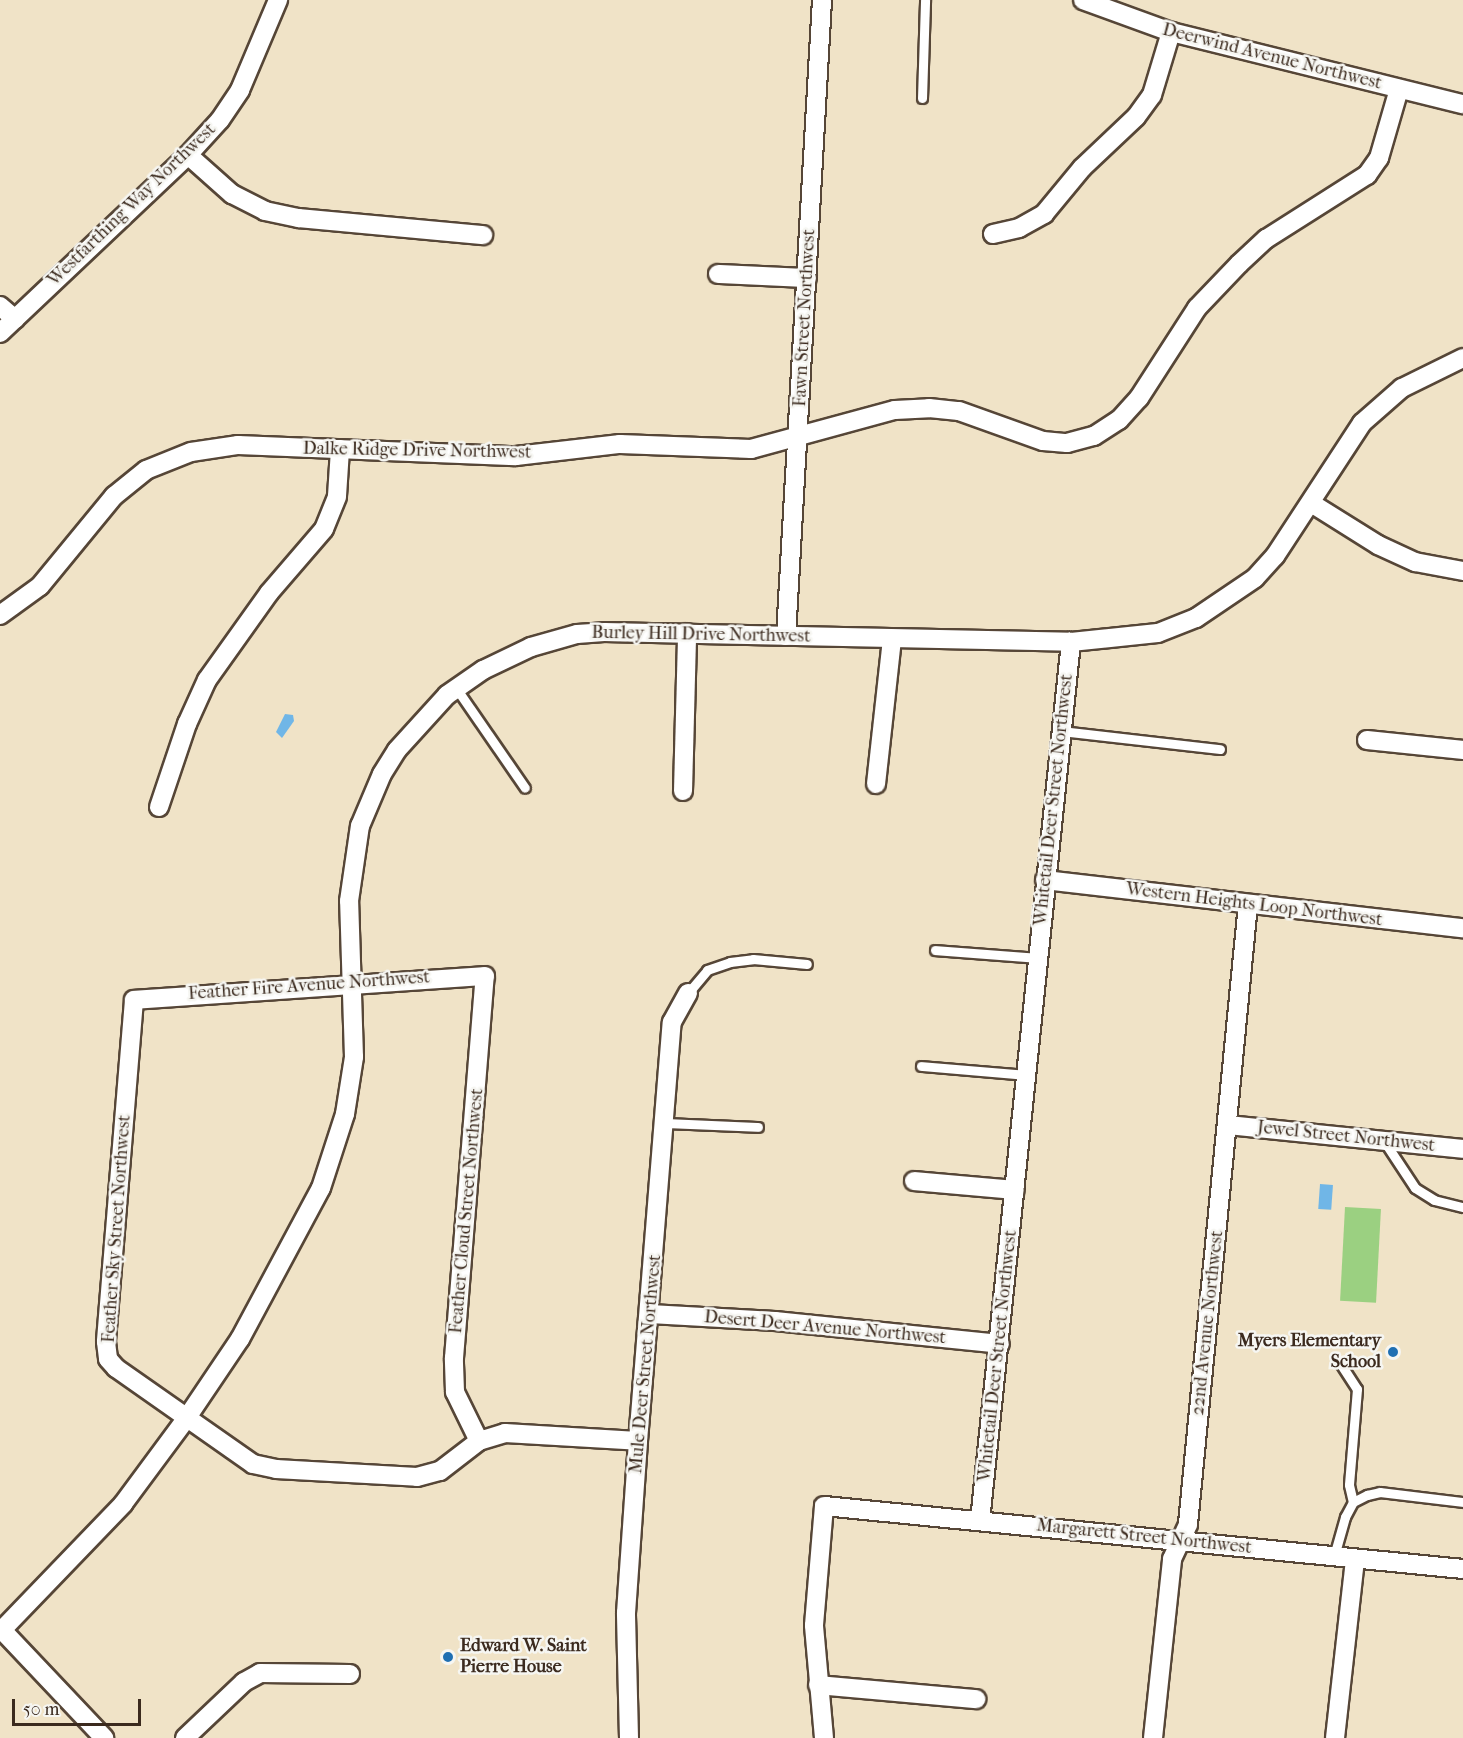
<!DOCTYPE html>
<style>
body{margin:0}
#map{position:relative;width:1463px;height:1738px;overflow:hidden;background:#f0e3c7;font-family:"IM FELL French Canon",serif}
div>[style]{position:absolute}
[style*='--x']{left:calc(var(--x)*1px);top:calc(var(--y)*1px);width:calc(var(--w)*1px);rotate:calc(var(--a)*1deg)}
.green>*{inset:0;background:#9bd081;transform-origin:0 0}
.water>*{inset:0;background:#70b6e7;transform-origin:0 0}
.roads{filter:drop-shadow(2px 0 #564637) drop-shadow(-2px 0 #564637) drop-shadow(0 2px #564637) drop-shadow(0 -2px #564637)}
.lane>*{height:9px;margin:-4.5px;padding:0 4.5px;transform-origin:4.5px;border-radius:4.5px;background:#fff}
.street>*{height:18px;margin:-9px;padding:0 9px;transform-origin:9px;border-radius:9px;background:#fff}
.dots>*{width:16px;height:16px;translate:-50% -50%;box-sizing:border-box;border:3px solid #f6f6f2;border-radius:50%}
span{translate:-50% -50%;white-space:nowrap;text-align:center;line-height:1.15;-webkit-text-stroke:5px #f6f6f2;paint-order:stroke}
.street-label{font-size:18px;color:#3b2a1e}
.poi-label{font-size:18px;color:#3b2a1e;font-weight:700}
.right{translate:-100% -50%;text-align:right}
.left{translate:0 -50%;text-align:left}
.scale{position:absolute;left:12px;top:1699px;width:129px;height:27px;box-sizing:border-box;border:3px solid #3b2a1e;border-top:0;padding-left:8px;font-size:18px;line-height:21px;white-space:nowrap;color:#3b2a1e;-webkit-text-stroke:4px #f6f6f2;paint-order:stroke}
</style>
<div id="map">
<div class="green">
<div style="left:1345px;top:1207px;width:36px;height:94px;rotate:3deg"></div>
</div>
<div class="water">
<div style="clip-path:polygon(285px 714px,293px 715px,294px 721px,282px 738px,276px 732px)"></div>
<div style="left:1320px;top:1184px;width:13px;height:25px;rotate:4deg"></div>
</div>
<div class="roads">
<div class="lane">
<div style="--x:922;--y:98;--w:98;--a:-88.2"></div>
<div style="--x:456;--y:688;--w:121;--a:55.4"></div>
<div style="--x:1061;--y:731;--w:160;--a:6.5"></div>
<div style="--x:935;--y:950;--w:103;--a:4.4"></div>
<div style="--x:688;--y:993;--w:30;--a:-50"></div>
<div style="--x:707;--y:970;--w:24;--a:-19"></div>
<div style="--x:730;--y:962;--w:23;--a:-7"></div>
<div style="--x:753;--y:959;--w:54;--a:5.3"></div>
<div style="--x:921;--y:1066;--w:105;--a:4.9"></div>
<div style="--x:664;--y:1123;--w:94;--a:2.4"></div>
<div style="--x:1384;--y:1141;--w:56;--a:56.6"></div>
<div style="--x:1415;--y:1188;--w:22;--a:32"></div>
<div style="--x:1434;--y:1200;--w:30;--a:14"></div>
<div style="--x:1340;--y:1363;--w:31;--a:57"></div>
<div style="--x:1357;--y:1389;--w:96;--a:94.8"></div>
<div style="--x:1349;--y:1485;--w:17;--a:77"></div>
<div style="--x:1334;--y:1556;--w:41;--a:-74.2"></div>
<div style="--x:1345;--y:1517;--w:17;--a:-62"></div>
<div style="--x:1353;--y:1502;--w:16;--a:-27"></div>
<div style="--x:1367;--y:1495;--w:13;--a:-13"></div>
<div style="--x:1380;--y:1492;--w:84;--a:6.9"></div>
</div>
<div class="street">
<div style="--x:1083;--y:0;--w:94;--a:20"></div>
<div style="--x:1171;--y:32;--w:301;--a:13.9"></div>
<div style="--x:188;--y:155;--w:59;--a:41.6"></div>
<div style="--x:232;--y:194;--w:37;--a:27"></div>
<div style="--x:265;--y:211;--w:35;--a:12"></div>
<div style="--x:299;--y:218;--w:185;--a:5.3"></div>
<div style="--x:993;--y:234;--w:27;--a:-13"></div>
<div style="--x:1019;--y:228;--w:29;--a:-29"></div>
<div style="--x:1044;--y:214;--w:60;--a:-50.4"></div>
<div style="--x:1082;--y:168;--w:74;--a:-43.4"></div>
<div style="--x:1136;--y:117;--w:27;--a:-54"></div>
<div style="--x:1152;--y:95;--w:66;--a:-73.2"></div>
<div style="--x:718;--y:274;--w:89;--a:2.6"></div>
<div style="--x:0;--y:306;--w:20;--a:41"></div>
<div style="--x:0;--y:333;--w:259;--a:-43.4"></div>
<div style="--x:188;--y:155;--w:47;--a:-47.6"></div>
<div style="--x:220;--y:120;--w:36;--a:-56"></div>
<div style="--x:240;--y:90;--w:98;--a:-67.1"></div>
<div style="--x:1311;--y:503;--w:79;--a:32.1"></div>
<div style="--x:1378;--y:545;--w:41;--a:24.7"></div>
<div style="--x:1415;--y:562;--w:49;--a:10.6"></div>
<div style="--x:0;--y:615;--w:49;--a:-35.9"></div>
<div style="--x:40;--y:586;--w:117;--a:-50.6"></div>
<div style="--x:114;--y:496;--w:41;--a:-39.1"></div>
<div style="--x:146;--y:470;--w:48;--a:-21.8"></div>
<div style="--x:191;--y:452;--w:48;--a:-8.5"></div>
<div style="--x:238;--y:445;--w:278;--a:2.3"></div>
<div style="--x:516;--y:456;--w:105;--a:-6.6"></div>
<div style="--x:620;--y:444;--w:131;--a:2.2"></div>
<div style="--x:751;--y:449;--w:149;--a:-15.2"></div>
<div style="--x:895;--y:410;--w:34;--a:-3"></div>
<div style="--x:929;--y:408;--w:30;--a:6"></div>
<div style="--x:959;--y:411;--w:89;--a:19.7"></div>
<div style="--x:1043;--y:441;--w:24;--a:5"></div>
<div style="--x:1067;--y:443;--w:28;--a:-15"></div>
<div style="--x:1094;--y:436;--w:30;--a:-33"></div>
<div style="--x:1119;--y:420;--w:30;--a:-48"></div>
<div style="--x:1139;--y:398;--w:107;--a:-57.2"></div>
<div style="--x:1197;--y:308;--w:61;--a:-46.3"></div>
<div style="--x:1239;--y:264;--w:37;--a:-43"></div>
<div style="--x:1266;--y:239;--w:120;--a:-32.4"></div>
<div style="--x:1367;--y:175;--w:21;--a:-55"></div>
<div style="--x:1379;--y:158;--w:72;--a:-73.8"></div>
<div style="--x:786;--y:636;--w:637;--a:-86.76"></div>
<div style="--x:1367;--y:740;--w:97;--a:5.9"></div>
<div style="--x:876;--y:784;--w:146;--a:-83.7"></div>
<div style="--x:683;--y:791;--w:158;--a:-88.5"></div>
<div style="--x:159;--y:807;--w:88;--a:-71.4"></div>
<div style="--x:187;--y:724;--w:48;--a:-65.6"></div>
<div style="--x:207;--y:680;--w:107;--a:-54.5"></div>
<div style="--x:269;--y:593;--w:84;--a:-49.3"></div>
<div style="--x:324;--y:529;--w:35;--a:-68"></div>
<div style="--x:337;--y:496;--w:47;--a:-86.3"></div>
<div style="--x:1045;--y:880;--w:421;--a:6.6"></div>
<div style="--x:1228;--y:1125;--w:236;--a:5.8"></div>
<div style="--x:914;--y:1181;--w:101;--a:5.1"></div>
<div style="--x:650;--y:1314;--w:125;--a:3.2"></div>
<div style="--x:775;--y:1321;--w:226;--a:5.8"></div>
<div style="--x:479;--y:1441;--w:55;--a:-116.1"></div>
<div style="--x:455;--y:1392;--w:34;--a:-92"></div>
<div style="--x:454;--y:1358;--w:383;--a:-85.4"></div>
<div style="--x:485;--y:976;--w:352;--a:176.1"></div>
<div style="--x:134;--y:1000;--w:343;--a:94.7"></div>
<div style="--x:106;--y:1342;--w:17;--a:83"></div>
<div style="--x:108;--y:1359;--w:12;--a:48"></div>
<div style="--x:116;--y:1368;--w:167;--a:35"></div>
<div style="--x:253;--y:1464;--w:24;--a:12"></div>
<div style="--x:276;--y:1469;--w:141;--a:3.2"></div>
<div style="--x:417;--y:1477;--w:24;--a:-15"></div>
<div style="--x:440;--y:1471;--w:49;--a:-37.6"></div>
<div style="--x:479;--y:1441;--w:27;--a:-17"></div>
<div style="--x:505;--y:1433;--w:133;--a:3.4"></div>
<div style="--x:980;--y:1521;--w:884;--a:-84.09"></div>
<div style="--x:2;--y:1630;--w:149;--a:46.6"></div>
<div style="--x:0;--y:1632;--w:178;--a:-46.1"></div>
<div style="--x:123;--y:1504;--w:106;--a:-53.5"></div>
<div style="--x:186;--y:1419;--w:97;--a:-56"></div>
<div style="--x:240;--y:1339;--w:171;--a:-61.8"></div>
<div style="--x:321;--y:1188;--w:78;--a:-72"></div>
<div style="--x:345;--y:1114;--w:58;--a:-81"></div>
<div style="--x:354;--y:1057;--w:156;--a:-91.8"></div>
<div style="--x:349;--y:901;--w:76;--a:-81.7"></div>
<div style="--x:360;--y:826;--w:56;--a:-67.1"></div>
<div style="--x:382;--y:774;--w:28;--a:-58"></div>
<div style="--x:397;--y:750;--w:74;--a:-47.7"></div>
<div style="--x:447;--y:695;--w:44;--a:-34.8"></div>
<div style="--x:483;--y:670;--w:53;--a:-25.6"></div>
<div style="--x:531;--y:647;--w:48;--a:-15.8"></div>
<div style="--x:577;--y:634;--w:27;--a:-4"></div>
<div style="--x:604;--y:632;--w:467;--a:1.2"></div>
<div style="--x:1071;--y:642;--w:87;--a:-5.9"></div>
<div style="--x:1158;--y:633;--w:41;--a:-21.5"></div>
<div style="--x:1196;--y:618;--w:71;--a:-34.1"></div>
<div style="--x:1255;--y:578;--w:30;--a:-48"></div>
<div style="--x:1275;--y:556;--w:159;--a:-56.8"></div>
<div style="--x:1362;--y:423;--w:53;--a:-41.2"></div>
<div style="--x:1402;--y:388;--w:68;--a:-26.2"></div>
<div style="--x:818;--y:1685;--w:159;--a:5.1"></div>
<div style="--x:185;--y:1738;--w:81;--a:-43.5"></div>
<div style="--x:244;--y:1682;--w:18;--a:-29"></div>
<div style="--x:260;--y:1673;--w:90;--a:0.6"></div>
<div style="--x:629;--y:1738;--w:125;--a:-91.4"></div>
<div style="--x:626;--y:1613;--w:172;--a:-86"></div>
<div style="--x:638;--y:1441;--w:420;--a:-85.4"></div>
<div style="--x:672;--y:1022;--w:33;--a:-61"></div>
<div style="--x:824;--y:1738;--w:113;--a:-95.1"></div>
<div style="--x:814;--y:1625;--w:119;--a:-85.2"></div>
<div style="--x:824;--y:1506;--w:642;--a:5.63"></div>
<div style="--x:1153;--y:1738;--w:180;--a:-83.9"></div>
<div style="--x:1172;--y:1559;--w:38;--a:-65"></div>
<div style="--x:1188;--y:1524;--w:623;--a:-84.47"></div>
<div style="--x:1335;--y:1738;--w:180;--a:-83.6"></div>
</div>
</div>
<div class="dots">
<div style="left:1393px;top:1352px;background:#1f6fb2"></div>
<div style="left:448px;top:1657px;background:#1f6fb2"></div>
</div>
<div class="street-label">
<span style="left:1272px;top:57px;rotate:14deg">Deerwind Avenue Northwest</span>
<span style="left:132px;top:205px;rotate:-44deg">Westfarthing Way Northwest</span>
<span style="left:805px;top:318px;rotate:-87deg">Fawn Street Northwest</span>
<span style="left:417px;top:451px;rotate:1deg">Dalke Ridge Drive Northwest</span>
<span style="left:701px;top:635px;rotate:1deg">Burley Hill Drive Northwest</span>
<span style="left:1054px;top:800px;rotate:-84deg">Whitetail Deer Street Northwest</span>
<span style="left:1254px;top:905px;rotate:7deg">Western Heights Loop Northwest</span>
<span style="left:309px;top:986px;rotate:-4deg">Feather Fire Avenue Northwest</span>
<span style="left:1346px;top:1137px;rotate:6deg">Jewel Street Northwest</span>
<span style="left:467px;top:1211px;rotate:-85deg">Feather Cloud Street Northwest</span>
<span style="left:117px;top:1229px;rotate:-86deg">Feather Sky Street Northwest</span>
<span style="left:1208px;top:1323px;rotate:-84deg">22nd Avenue Northwest</span>
<span style="left:825px;top:1328px;rotate:5deg">Desert Deer Avenue Northwest</span>
<span style="left:998px;top:1356px;rotate:-84deg">Whitetail Deer Street Northwest</span>
<span style="left:646px;top:1364px;rotate:-85deg">Mule Deer Street Northwest</span>
<span style="left:1144px;top:1537px;rotate:6deg">Margarett Street Northwest</span>
</div>
<div class="poi-label">
<span class="right" style="left:1381px;top:1352px">Myers Elementary<br>School</span>
<span class="left" style="left:460px;top:1657px">Edward W. Saint<br>Pierre House</span>
</div>
<div class="scale">50 m</div>
</div>
